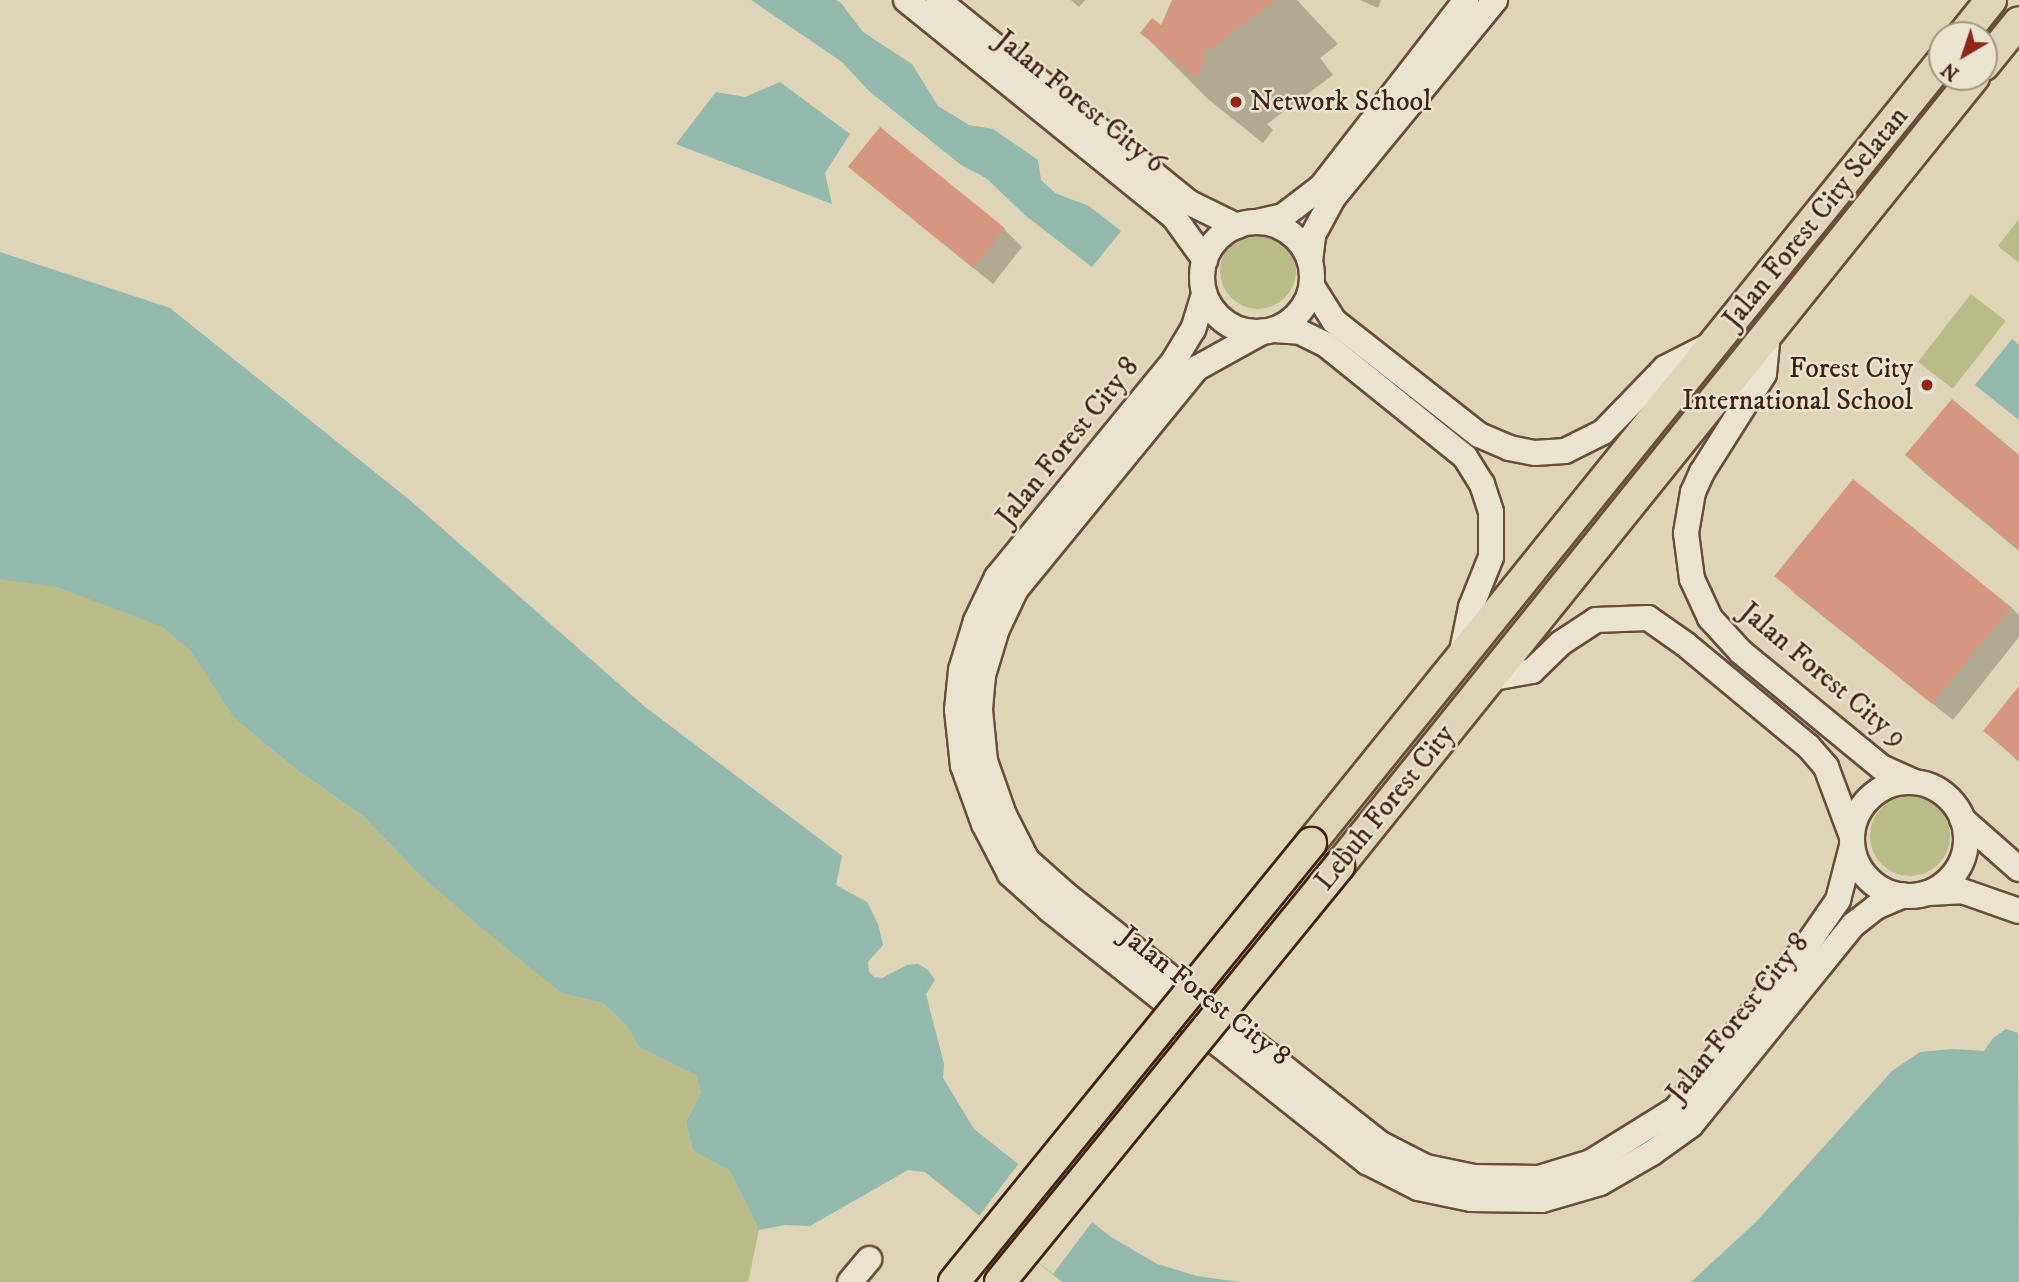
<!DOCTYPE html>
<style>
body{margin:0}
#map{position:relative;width:2019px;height:1282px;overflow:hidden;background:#ded4b7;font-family:"IM FELL DW Pica",serif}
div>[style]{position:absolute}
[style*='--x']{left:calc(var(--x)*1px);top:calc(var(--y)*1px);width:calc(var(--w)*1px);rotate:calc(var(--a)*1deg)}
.green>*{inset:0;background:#b9bb89;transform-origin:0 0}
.round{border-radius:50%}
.water>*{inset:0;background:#93b8ac}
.pier>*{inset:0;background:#ded4b7;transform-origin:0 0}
.shadow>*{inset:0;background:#0003}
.building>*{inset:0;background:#d59782;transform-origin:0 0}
.roads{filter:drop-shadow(2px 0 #684e3a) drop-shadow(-2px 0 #684e3a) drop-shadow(0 2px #684e3a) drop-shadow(0 -2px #684e3a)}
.minor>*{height:24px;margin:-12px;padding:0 12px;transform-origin:12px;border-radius:12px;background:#eae3d0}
.minor>.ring{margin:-12px;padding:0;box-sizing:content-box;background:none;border:24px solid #eae3d0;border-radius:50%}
.major>*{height:30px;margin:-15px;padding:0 15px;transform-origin:15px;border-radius:15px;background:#ded4b7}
.bridges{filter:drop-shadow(2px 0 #412211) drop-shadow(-2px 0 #412211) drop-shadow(0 2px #412211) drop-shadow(0 -2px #412211)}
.major-bridge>*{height:30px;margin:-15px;padding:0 15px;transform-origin:15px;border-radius:15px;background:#ded4b7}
.dots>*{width:19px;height:19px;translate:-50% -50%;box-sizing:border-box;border:4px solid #eae3d0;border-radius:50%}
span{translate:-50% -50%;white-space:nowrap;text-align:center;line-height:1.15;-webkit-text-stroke:5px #eae3d0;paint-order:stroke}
.street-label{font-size:28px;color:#412211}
.poi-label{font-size:28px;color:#412211}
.left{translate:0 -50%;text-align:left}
.right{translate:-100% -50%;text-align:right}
.north{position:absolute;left:1928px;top:21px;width:70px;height:70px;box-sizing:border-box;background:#eae3d0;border:2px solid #a69684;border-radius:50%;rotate:219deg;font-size:19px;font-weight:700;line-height:28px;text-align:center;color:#412211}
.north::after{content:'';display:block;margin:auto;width:24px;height:32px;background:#8f2418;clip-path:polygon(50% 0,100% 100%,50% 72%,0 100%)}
</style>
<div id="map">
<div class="green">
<div style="clip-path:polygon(2019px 219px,2019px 263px,1998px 246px)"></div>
<div class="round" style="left:1220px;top:233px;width:76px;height:76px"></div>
<div style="left:1971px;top:294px;width:44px;height:86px;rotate:38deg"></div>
<div style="clip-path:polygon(0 509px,177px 571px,235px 719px,297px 770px,363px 816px,420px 875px,561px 993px,603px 1003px,627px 1026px,639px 1047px,696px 1075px,701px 1093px,686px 1122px,693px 1149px,730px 1171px,759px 1230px,748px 1282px,0 1282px)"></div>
<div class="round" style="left:1870px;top:796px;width:80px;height:80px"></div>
</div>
<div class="water">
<div style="clip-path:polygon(751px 0,836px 0,841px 3px,863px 32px,912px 64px,938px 106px,969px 125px,993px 129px,1038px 160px,1041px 180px,1055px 193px,1089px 206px,1121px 231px,1092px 267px,1026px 216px,986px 178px,961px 165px,869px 91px,842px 62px)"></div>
<div style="clip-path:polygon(780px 82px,850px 134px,825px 173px,832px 204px,676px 144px,716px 92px,745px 97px)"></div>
<div style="clip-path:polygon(0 252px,170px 308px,412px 502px,644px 706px,842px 856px,836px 885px,867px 902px,878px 924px,883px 945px,868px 962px,869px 972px,874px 977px,882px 978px,907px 965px,918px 964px,928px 970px,935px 980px,926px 994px,944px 1064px,943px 1078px,974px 1129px,1111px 1237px,1157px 1264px,1197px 1276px,1240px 1282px,1062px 1282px,925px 1172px,908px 1170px,810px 1226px,785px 1225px,759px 1230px,730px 1171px,693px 1150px,686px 1122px,701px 1093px,696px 1075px,639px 1047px,627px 1026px,603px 1003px,561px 993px,482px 928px,420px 875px,363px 816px,297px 770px,235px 719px,191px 651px,163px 627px,57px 587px,0 579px)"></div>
<div style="clip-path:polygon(2012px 339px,2019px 345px,2019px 420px,1975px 385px)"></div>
<div style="clip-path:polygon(2006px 1029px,2018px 1033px,2019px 1282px,1691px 1282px,1756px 1222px,1892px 1071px,1920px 1052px,1953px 1049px,1984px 1051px,1993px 1038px)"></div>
</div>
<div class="pier">
<div style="left:1019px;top:1163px;width:94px;height:68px;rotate:37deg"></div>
</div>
<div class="shadow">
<div style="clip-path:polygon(1071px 0,1085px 0,1079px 7px)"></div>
<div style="clip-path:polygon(1174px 0,1297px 0,1338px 44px,1320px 58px,1333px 75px,1267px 124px,1273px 130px,1263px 143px,1209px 100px,1142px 33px,1162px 28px)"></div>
<div style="clip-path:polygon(1360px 0,1381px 0,1378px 8px)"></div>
<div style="clip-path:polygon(850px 167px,1004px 229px,1022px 247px,993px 284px)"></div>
<div style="clip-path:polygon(1907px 455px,2019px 457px,2019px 551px,1925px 473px)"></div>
<div style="clip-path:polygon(1777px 576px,2011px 607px,2019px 615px,2019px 637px,1953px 720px,1795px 594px)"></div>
<div style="clip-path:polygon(2019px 689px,2019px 762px,1985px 731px)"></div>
</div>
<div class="building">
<div style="clip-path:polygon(1172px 0,1276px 0,1200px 56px,1207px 61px,1195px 77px,1140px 33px,1152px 18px,1161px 25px)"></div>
<div style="left:880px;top:127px;width:161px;height:51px;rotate:39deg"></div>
<div style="clip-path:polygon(1952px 399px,2019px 455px,2019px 550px,1905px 455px)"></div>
<div style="left:1853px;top:479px;width:203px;height:125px;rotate:39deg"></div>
<div style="clip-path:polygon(2019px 686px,2019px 760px,1983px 731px)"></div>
</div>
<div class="roads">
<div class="minor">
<div style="--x:906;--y:0;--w:345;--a:39"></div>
<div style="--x:1174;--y:217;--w:53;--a:54.2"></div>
<div style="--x:938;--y:0;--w:321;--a:38.9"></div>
<div style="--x:1188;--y:202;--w:55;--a:26.1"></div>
<div style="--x:1257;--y:222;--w:27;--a:-13"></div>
<div style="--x:1283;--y:216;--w:48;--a:-37.3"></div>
<div style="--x:1321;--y:187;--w:237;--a:-52.2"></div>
<div class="ring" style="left:1202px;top:222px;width:86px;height:86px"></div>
<div style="--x:1310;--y:261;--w:26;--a:-83"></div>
<div style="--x:1313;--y:235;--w:42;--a:-61.6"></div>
<div style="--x:1333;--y:198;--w:256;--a:-50.7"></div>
<div style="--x:1312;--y:286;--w:41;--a:57.8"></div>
<div style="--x:1334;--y:321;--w:184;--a:38.2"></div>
<div style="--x:1479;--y:435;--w:33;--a:23"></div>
<div style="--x:1509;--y:448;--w:26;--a:11"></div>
<div style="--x:1535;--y:453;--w:30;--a:-4"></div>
<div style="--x:1565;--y:451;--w:42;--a:-26.6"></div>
<div style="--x:1603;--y:432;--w:89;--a:-45.9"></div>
<div style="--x:1665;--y:368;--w:53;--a:-27.1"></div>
<div style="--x:1204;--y:294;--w:37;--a:107"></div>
<div style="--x:1193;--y:329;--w:37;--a:121"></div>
<div style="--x:1174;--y:361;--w:279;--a:129.3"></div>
<div style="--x:997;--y:577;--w:49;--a:115.5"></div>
<div style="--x:976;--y:621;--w:51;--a:107"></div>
<div style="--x:961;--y:670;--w:40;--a:95.7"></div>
<div style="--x:957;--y:710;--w:56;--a:83.9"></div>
<div style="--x:963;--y:766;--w:62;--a:70.1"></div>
<div style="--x:984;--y:824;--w:56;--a:62.5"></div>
<div style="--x:1010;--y:874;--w:54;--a:42"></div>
<div style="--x:1050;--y:910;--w:405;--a:38.5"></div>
<div style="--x:1367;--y:1162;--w:57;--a:27"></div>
<div style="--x:1418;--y:1188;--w:54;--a:11.7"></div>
<div style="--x:1471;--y:1199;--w:71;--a:0.8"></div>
<div style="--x:1542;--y:1200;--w:60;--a:-16.3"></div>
<div style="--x:1600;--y:1183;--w:60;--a:-30"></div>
<div style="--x:1652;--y:1153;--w:48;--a:-35.7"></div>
<div style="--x:1691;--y:1125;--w:257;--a:-51"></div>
<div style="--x:1853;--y:925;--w:29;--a:-38"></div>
<div style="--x:1876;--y:907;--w:30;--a:-23"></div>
<div style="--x:1274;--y:330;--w:26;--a:4"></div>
<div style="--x:1300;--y:332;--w:28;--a:26"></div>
<div style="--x:1325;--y:344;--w:180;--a:38.9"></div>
<div style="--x:1465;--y:457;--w:32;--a:58"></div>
<div style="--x:1482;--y:484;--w:29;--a:72"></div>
<div style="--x:1491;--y:512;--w:45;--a:90"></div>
<div style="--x:1491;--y:557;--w:54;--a:111.8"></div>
<div style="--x:1471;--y:607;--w:50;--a:101.5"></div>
<div style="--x:1262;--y:332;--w:74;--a:151"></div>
<div style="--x:1197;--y:368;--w:286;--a:129.3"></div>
<div style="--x:1016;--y:589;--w:44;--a:115.4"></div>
<div style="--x:997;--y:629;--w:48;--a:106.9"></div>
<div style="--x:983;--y:675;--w:35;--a:95"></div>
<div style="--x:980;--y:710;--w:51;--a:84.4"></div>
<div style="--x:985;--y:761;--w:57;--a:70.6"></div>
<div style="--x:1004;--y:815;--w:51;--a:62.9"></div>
<div style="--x:1027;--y:860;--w:50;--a:41.7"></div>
<div style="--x:1064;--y:893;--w:402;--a:38.4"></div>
<div style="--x:1379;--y:1143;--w:53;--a:27.1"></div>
<div style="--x:1426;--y:1167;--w:49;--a:11.8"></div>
<div style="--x:1474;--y:1177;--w:65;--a:0.9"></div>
<div style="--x:1539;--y:1178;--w:54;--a:-17.1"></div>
<div style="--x:1591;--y:1162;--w:100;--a:-31.9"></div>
<div style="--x:1676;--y:1109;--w:210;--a:-51.4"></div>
<div style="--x:1807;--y:945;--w:55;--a:-55.4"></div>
<div style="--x:1838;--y:900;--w:56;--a:-75.5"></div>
<div style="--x:1768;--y:333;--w:41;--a:95.6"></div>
<div style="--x:1764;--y:374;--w:116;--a:122.3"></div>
<div style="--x:1702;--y:472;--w:22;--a:114"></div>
<div style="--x:1693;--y:492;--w:42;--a:99.7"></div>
<div style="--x:1686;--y:533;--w:46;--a:82.6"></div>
<div style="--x:1692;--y:579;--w:43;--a:65.2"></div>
<div style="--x:1710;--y:618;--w:46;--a:47.6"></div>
<div style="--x:1741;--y:652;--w:181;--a:39.4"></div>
<div style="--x:1881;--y:767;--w:36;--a:24"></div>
<div style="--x:1488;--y:679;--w:45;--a:-10.3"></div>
<div style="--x:1532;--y:671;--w:40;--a:-44"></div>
<div style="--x:1561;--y:643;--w:42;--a:-33.3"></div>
<div style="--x:1596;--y:620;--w:52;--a:-2.2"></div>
<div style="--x:1648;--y:618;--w:45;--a:35.1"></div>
<div style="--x:1685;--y:644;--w:160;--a:39.7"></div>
<div style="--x:1808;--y:746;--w:28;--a:49"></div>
<div style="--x:1826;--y:767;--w:72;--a:69.5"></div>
<div class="ring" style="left:1852px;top:782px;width:90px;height:90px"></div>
<div style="--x:1962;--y:819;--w:76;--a:41.3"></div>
<div style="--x:1929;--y:893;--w:33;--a:-3"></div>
<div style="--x:1962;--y:891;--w:60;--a:19.3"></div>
<div style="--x:850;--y:1282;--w:30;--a:-50"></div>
</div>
<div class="major">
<div style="--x:1963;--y:35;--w:45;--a:-51.3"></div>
<div style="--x:1984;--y:65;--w:55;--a:-50.9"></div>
<div style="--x:1311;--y:843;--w:1005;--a:-51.1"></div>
<div style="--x:1339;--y:866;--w:1013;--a:-51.17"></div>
</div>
</div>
<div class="bridges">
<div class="major-bridge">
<div style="--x:954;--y:1282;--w:566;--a:-50.88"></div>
<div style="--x:1000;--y:1282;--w:537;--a:-50.82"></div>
</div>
</div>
<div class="dots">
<div style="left:1236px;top:102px;background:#8f2418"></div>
<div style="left:1927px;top:385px;background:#8f2418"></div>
</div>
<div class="street-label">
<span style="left:1080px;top:102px;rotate:39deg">Jalan Forest City 6</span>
<span style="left:1816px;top:218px;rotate:-51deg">Jalan Forest City Selatan</span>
<span style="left:1068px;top:442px;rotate:-51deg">Jalan Forest City 8</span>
<span style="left:1823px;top:675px;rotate:40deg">Jalan Forest City 9</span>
<span style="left:1385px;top:808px;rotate:-51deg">Lebuh Forest City</span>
<span style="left:1205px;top:996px;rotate:38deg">Jalan Forest City 8</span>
<span style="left:1738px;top:1018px;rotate:-51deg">Jalan Forest City 8</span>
</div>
<div class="poi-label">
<span class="left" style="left:1250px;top:102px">Network School</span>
<span class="right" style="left:1913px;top:385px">Forest City<br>International School</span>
</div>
<div class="north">N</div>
</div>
